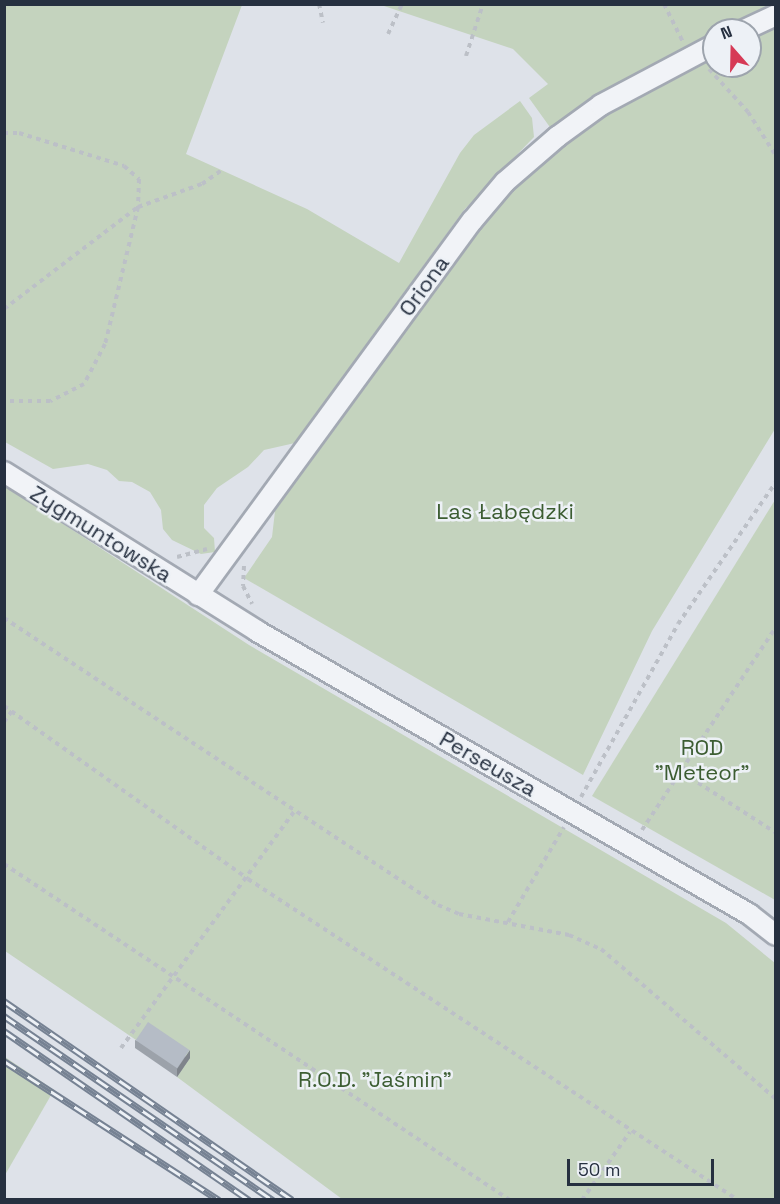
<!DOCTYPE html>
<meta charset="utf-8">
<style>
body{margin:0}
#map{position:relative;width:780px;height:1204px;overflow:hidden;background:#dee2e9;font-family:"Space Grotesk",sans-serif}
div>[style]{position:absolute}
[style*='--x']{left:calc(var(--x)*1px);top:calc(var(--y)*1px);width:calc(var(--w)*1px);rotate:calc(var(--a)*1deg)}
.green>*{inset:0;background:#c4d3be}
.path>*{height:4px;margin-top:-2px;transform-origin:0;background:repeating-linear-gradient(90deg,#bcc0c7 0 4.5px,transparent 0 9px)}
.roads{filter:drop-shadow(2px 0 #a3a9b3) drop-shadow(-2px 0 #a3a9b3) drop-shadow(0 2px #a3a9b3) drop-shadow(0 -2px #a3a9b3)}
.minor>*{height:20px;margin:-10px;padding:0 10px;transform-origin:10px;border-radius:10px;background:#f1f3f7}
.rail>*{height:7px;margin-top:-3.5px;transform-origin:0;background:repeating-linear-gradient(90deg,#edf1f6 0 14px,#768293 0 28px);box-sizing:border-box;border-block:2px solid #768293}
.wall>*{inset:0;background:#9ca2aa}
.shaded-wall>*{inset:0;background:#7f848b}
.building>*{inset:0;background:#b5bcc6;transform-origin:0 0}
span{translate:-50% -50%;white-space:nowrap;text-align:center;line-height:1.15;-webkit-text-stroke:5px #edf1f6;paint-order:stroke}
.street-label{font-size:22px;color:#263040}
.park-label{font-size:22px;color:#3c5d32}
.frame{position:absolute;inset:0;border:6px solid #263040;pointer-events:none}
.north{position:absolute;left:702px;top:18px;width:60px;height:60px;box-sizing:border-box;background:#edf1f6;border:2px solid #9da4ad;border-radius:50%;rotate:340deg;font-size:16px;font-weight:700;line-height:24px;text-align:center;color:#263040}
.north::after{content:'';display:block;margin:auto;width:21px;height:27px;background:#d63a56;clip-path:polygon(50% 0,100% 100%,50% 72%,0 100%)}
.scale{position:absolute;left:567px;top:1159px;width:147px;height:27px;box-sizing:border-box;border:3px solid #263040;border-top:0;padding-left:8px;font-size:18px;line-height:21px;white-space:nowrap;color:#263040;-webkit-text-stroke:4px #edf1f6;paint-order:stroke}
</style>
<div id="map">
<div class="green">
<div style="clip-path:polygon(4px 5px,242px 5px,186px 154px,307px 209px,399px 263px,460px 153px,474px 135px,520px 101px,532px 118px,534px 137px,464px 210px,295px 443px,264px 450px,248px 467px,217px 488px,204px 505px,204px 528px,214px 538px,215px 552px,201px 554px,172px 540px,163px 529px,161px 510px,150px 492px,132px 482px,119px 481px,107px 470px,88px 464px,53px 469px,5px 442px)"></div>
<div style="clip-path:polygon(evenodd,381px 5px,775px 5px,775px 429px,652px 631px,583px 775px,244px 578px,272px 537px,275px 511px,469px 241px,557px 137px,529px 98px,548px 84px,513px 49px,381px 5px,714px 30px,750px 30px,750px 66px,714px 66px,714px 30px)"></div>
<div style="clip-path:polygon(5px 486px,249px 645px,726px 923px,775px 963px,775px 1199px,342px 1199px,177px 1077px,189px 1058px,139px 1042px,5px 951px)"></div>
<div style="clip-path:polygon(775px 500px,775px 900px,592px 796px)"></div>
<div style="clip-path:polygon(5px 1057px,54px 1090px,5px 1175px)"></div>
</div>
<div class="path">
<div style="--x:319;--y:4;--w:19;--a:78"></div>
<div style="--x:664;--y:4;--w:42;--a:63.4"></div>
<div style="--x:388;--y:34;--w:33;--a:-65"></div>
<div style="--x:466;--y:56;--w:55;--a:-71.9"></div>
<div style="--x:709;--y:69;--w:58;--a:47.8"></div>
<div style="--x:748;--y:112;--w:52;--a:57.5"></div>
<div style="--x:4;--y:133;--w:15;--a:0"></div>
<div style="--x:19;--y:133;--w:110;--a:17.4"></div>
<div style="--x:124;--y:166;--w:20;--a:41"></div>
<div style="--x:139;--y:179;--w:28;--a:92"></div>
<div style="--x:138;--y:207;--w:141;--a:103.5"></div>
<div style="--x:105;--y:344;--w:45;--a:117.7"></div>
<div style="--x:84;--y:384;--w:38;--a:153"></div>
<div style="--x:50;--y:401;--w:46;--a:180"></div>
<div style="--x:4;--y:309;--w:168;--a:-37.3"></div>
<div style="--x:138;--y:207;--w:68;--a:-19.8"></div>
<div style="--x:202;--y:184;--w:24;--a:-35"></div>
<div style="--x:177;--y:557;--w:31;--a:-15"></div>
<div style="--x:244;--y:566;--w:20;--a:93"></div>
<div style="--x:243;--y:586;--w:20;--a:63"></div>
<div style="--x:4;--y:618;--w:520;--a:33.48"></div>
<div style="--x:438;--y:905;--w:23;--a:23"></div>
<div style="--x:459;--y:914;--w:112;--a:10.8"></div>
<div style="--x:569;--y:935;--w:35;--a:24"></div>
<div style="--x:601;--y:949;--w:230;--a:40.6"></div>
<div style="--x:4;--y:706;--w:299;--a:35.3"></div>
<div style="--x:248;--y:879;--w:586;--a:33.23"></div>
<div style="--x:4;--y:722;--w:14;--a:-54"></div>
<div style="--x:683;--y:773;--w:111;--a:32.8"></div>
<div style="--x:581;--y:797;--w:198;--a:-60.7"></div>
<div style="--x:678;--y:624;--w:173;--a:-55.4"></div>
<div style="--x:642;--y:830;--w:243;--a:-56.6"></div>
<div style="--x:4;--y:864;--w:607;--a:33.59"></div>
<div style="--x:508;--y:922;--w:110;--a:-59.5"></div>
<div style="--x:121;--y:1048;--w:295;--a:-53.8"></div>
<div style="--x:582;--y:1200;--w:83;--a:-54.8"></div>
</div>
<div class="roads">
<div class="minor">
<div style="--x:744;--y:30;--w:35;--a:-25"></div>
<div style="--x:4;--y:472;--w:299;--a:32.1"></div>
<div style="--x:257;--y:631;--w:568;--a:29.91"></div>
<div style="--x:749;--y:914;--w:34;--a:38"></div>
<div style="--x:198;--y:595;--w:464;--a:-53.8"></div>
<div style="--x:472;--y:221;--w:51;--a:-49.8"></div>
<div style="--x:505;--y:182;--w:69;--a:-40.9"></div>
<div style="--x:557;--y:137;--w:54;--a:-36"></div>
<div style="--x:601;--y:105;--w:128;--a:-28"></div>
</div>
</div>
<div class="rail">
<div style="--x:4;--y:1001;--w:350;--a:34.6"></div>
<div style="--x:4;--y:1016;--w:326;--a:34.4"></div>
<div style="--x:4;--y:1031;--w:298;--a:34.6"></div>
<div style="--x:4;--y:1061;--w:256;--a:32.9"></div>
</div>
<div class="wall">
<div style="clip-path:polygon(135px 1040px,190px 1058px,177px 1077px,135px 1048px)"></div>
</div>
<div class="shaded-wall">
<div style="clip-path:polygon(190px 1050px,190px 1058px,177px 1077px,177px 1069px)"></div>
</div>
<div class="building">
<div style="left:148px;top:1022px;width:50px;height:22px;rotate:34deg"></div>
</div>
<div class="street-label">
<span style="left:424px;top:286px;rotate:-54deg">Oriona</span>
<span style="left:101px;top:534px;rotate:32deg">Zygmuntowska</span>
<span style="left:488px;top:764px;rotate:30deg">Perseusza</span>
</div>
<div class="park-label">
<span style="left:505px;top:512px">Las Łabędzki</span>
<span style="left:702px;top:760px">ROD<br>"Meteor"</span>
<span style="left:375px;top:1080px">R.O.D. "Jaśmin"</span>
</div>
<div class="frame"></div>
<div class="north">N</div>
<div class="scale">50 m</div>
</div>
